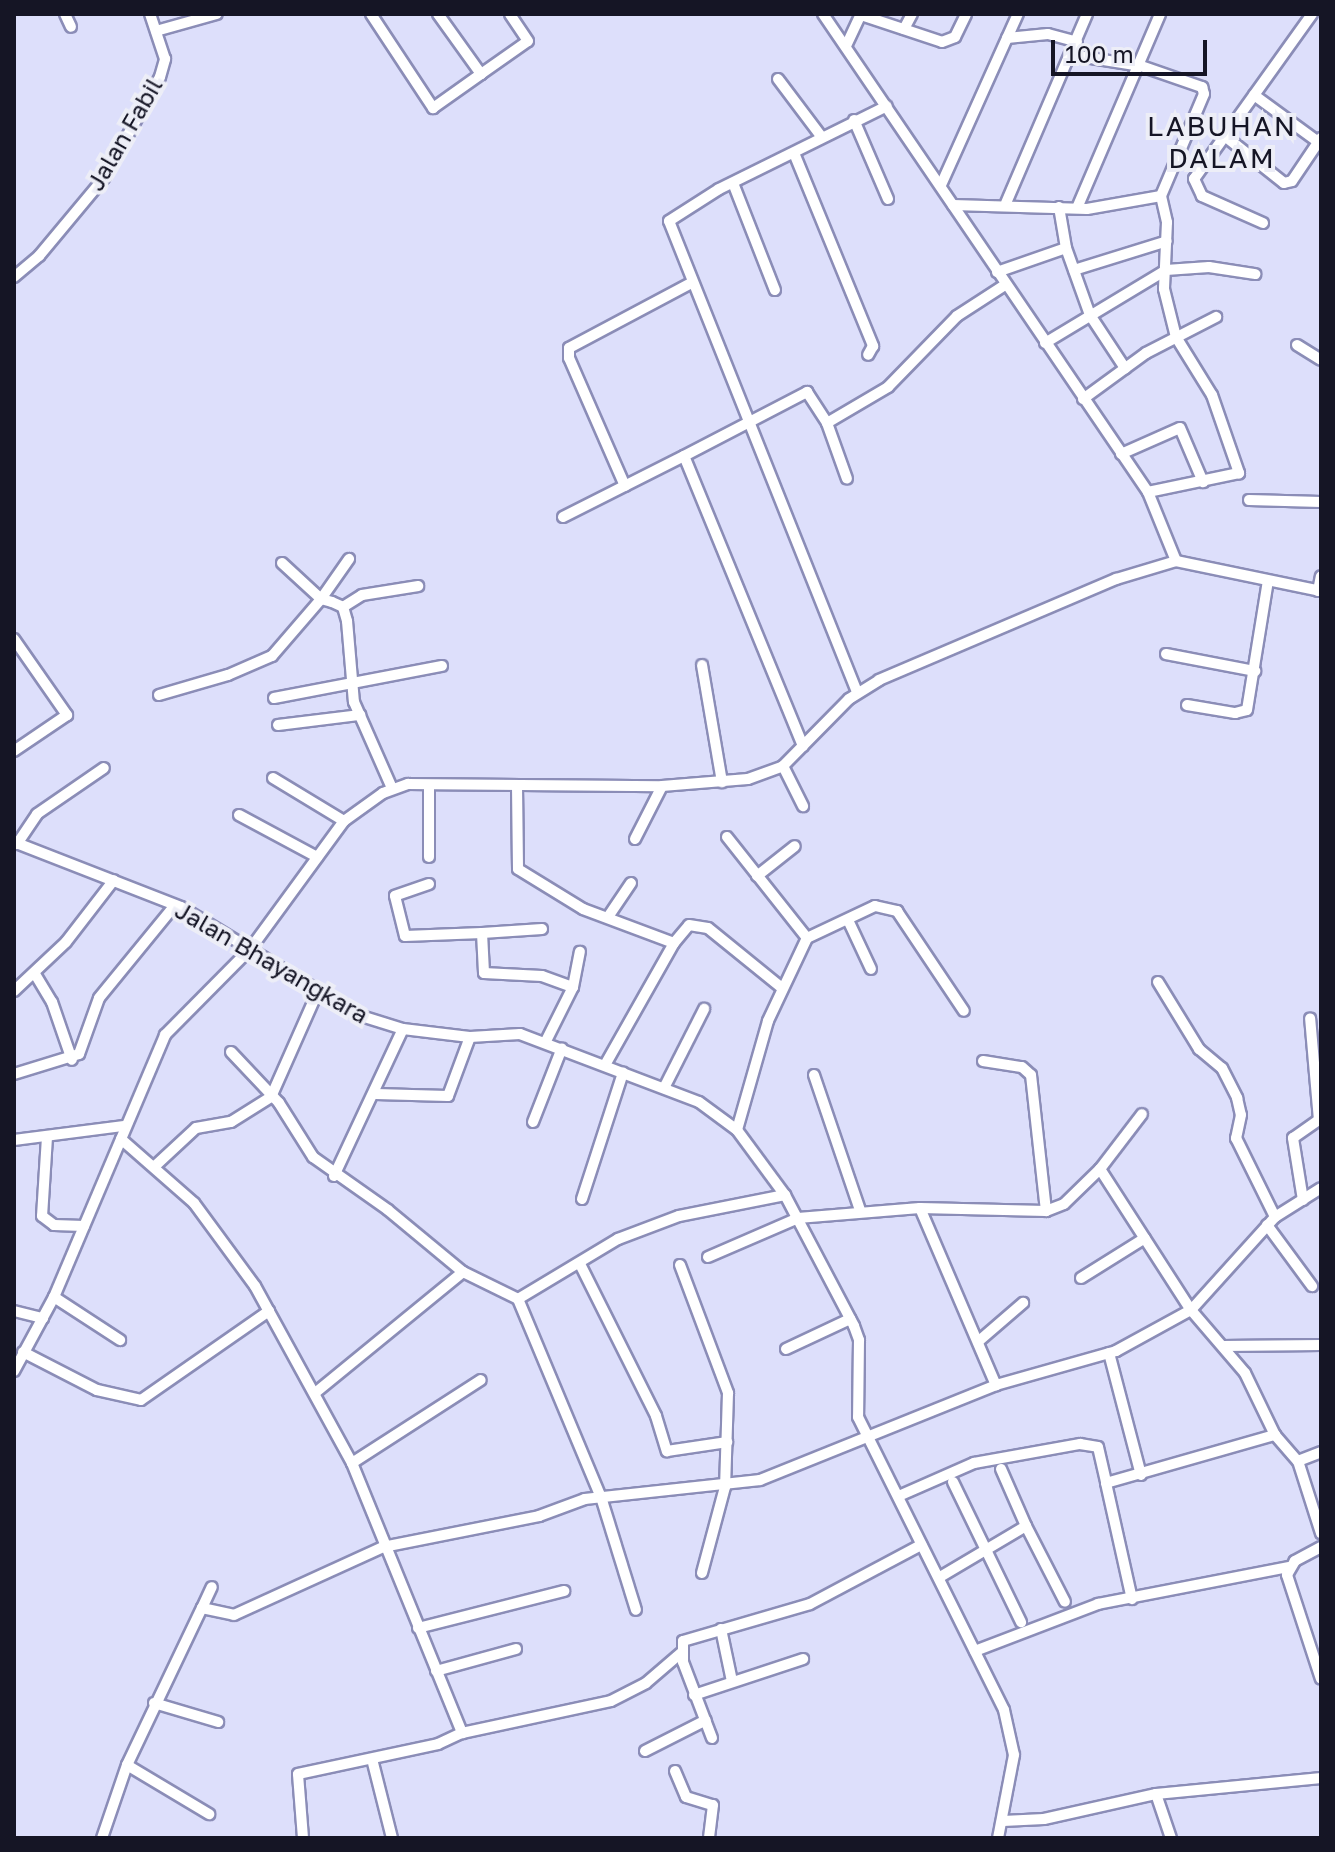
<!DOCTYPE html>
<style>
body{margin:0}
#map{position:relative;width:1335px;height:1852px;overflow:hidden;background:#dddffb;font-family:"Golos Text",sans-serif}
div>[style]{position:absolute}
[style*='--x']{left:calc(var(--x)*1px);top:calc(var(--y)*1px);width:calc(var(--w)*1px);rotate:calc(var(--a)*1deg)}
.roads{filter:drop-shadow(2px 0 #8b8db7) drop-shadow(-2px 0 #8b8db7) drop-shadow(0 2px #8b8db7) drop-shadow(0 -2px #8b8db7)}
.minor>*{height:10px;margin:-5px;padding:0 5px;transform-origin:5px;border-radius:5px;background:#fff}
span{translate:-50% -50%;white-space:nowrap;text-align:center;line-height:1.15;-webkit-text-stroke:8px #edeef7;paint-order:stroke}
.street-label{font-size:24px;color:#151525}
.quarter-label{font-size:28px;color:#151525;letter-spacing:2px}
.frame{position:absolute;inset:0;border:16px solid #151525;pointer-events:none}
.scale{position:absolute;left:1051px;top:40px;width:156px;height:36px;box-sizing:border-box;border:4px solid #151525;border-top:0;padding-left:10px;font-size:24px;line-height:28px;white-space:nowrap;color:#151525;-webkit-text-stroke:6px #edeef7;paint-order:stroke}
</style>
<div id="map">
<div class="roads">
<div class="minor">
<div style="--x:65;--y:14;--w:14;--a:65"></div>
<div style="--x:371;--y:14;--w:113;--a:56.6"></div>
<div style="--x:433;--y:108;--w:59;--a:-35.3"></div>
<div style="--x:438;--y:14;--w:74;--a:54.4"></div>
<div style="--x:481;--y:74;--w:57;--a:-35.1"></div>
<div style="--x:528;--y:41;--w:32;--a:-124"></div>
<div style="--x:823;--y:14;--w:578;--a:55.79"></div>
<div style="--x:1148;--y:492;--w:74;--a:67.9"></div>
<div style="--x:1176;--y:561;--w:148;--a:11.7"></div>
<div style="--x:861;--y:15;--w:85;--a:18.4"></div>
<div style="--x:942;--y:42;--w:14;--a:-21"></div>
<div style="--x:955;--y:37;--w:25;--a:-64"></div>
<div style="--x:904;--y:29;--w:17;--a:-62"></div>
<div style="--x:156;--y:31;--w:63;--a:-15.6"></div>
<div style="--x:1007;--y:38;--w:41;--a:-5.6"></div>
<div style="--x:1048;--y:34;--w:30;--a:15"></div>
<div style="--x:846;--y:46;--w:35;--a:-65"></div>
<div style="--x:1072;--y:55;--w:70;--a:9.1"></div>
<div style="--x:1141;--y:66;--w:65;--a:19"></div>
<div style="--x:1202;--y:87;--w:7;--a:74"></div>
<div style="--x:1204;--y:94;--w:111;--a:112.9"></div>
<div style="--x:1161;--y:196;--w:27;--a:77"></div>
<div style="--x:1167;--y:222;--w:67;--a:92.6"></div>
<div style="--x:1164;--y:289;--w:49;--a:76"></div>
<div style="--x:1176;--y:337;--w:68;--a:58.2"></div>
<div style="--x:1212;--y:395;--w:83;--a:70.9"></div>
<div style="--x:1239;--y:473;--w:93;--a:168.2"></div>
<div style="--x:778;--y:79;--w:71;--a:53"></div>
<div style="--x:1254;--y:95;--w:83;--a:36.2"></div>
<div style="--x:854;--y:120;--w:86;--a:66.7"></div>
<div style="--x:1226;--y:137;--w:74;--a:38.4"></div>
<div style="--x:1284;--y:183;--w:8;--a:-14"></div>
<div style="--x:1292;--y:181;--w:52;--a:-56"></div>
<div style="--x:794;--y:153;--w:209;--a:67.7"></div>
<div style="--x:873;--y:346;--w:10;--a:119"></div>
<div style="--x:733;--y:183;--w:115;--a:68.6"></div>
<div style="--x:941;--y:185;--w:188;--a:-65.8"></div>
<div style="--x:1006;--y:203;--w:206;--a:-66.8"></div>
<div style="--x:953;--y:205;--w:134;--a:1.7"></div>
<div style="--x:1087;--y:209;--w:75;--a:-10"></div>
<div style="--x:1059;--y:207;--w:42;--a:80.3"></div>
<div style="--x:1077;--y:208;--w:211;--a:-66.8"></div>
<div style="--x:1263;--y:223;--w:67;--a:-156.1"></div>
<div style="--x:1202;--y:196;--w:19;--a:-115"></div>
<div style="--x:1194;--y:179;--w:203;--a:-54.4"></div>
<div style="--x:1074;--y:270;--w:97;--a:-17.3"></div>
<div style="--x:997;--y:272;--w:73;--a:-19.2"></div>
<div style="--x:1066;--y:248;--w:71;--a:70.3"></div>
<div style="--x:1090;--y:315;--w:64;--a:56.6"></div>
<div style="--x:14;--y:277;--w:33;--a:-40"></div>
<div style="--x:39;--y:256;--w:102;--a:-50.2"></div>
<div style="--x:104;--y:178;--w:115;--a:-61"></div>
<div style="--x:160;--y:77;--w:19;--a:-74"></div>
<div style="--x:165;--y:59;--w:47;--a:-108.4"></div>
<div style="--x:1045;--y:343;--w:141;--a:-31.1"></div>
<div style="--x:1166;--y:270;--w:43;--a:-4"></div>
<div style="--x:1209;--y:267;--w:47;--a:8.7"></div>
<div style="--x:1297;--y:345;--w:28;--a:32"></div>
<div style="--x:1083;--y:399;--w:78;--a:-36.1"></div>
<div style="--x:1146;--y:353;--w:79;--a:-27.2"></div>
<div style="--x:827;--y:423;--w:71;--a:-30.5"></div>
<div style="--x:888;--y:387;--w:99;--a:-45.8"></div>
<div style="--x:957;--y:316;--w:57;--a:-32.9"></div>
<div style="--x:1121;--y:454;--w:64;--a:-23.8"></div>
<div style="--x:1180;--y:428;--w:59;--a:66.9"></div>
<div style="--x:625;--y:486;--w:140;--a:-113.6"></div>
<div style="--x:569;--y:358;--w:10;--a:-90"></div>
<div style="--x:569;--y:348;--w:140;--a:-28"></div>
<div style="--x:1249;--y:500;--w:72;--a:1.6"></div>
<div style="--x:563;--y:517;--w:136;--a:-26.8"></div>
<div style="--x:282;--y:563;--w:53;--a:42.7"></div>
<div style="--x:321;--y:599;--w:49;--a:-55"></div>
<div style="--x:1318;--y:591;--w:15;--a:-79"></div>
<div style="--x:343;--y:607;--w:22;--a:-32"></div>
<div style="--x:362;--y:595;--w:57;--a:-9.1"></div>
<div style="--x:14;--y:639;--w:93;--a:55.1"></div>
<div style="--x:67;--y:715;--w:64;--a:145.8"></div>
<div style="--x:1166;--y:654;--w:91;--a:10.8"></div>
<div style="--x:702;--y:665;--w:119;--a:80.3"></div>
<div style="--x:857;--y:692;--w:507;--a:-111.76"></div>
<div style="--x:669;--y:221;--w:59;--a:-32.6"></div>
<div style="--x:719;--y:189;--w:187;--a:-26.3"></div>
<div style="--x:159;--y:695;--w:72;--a:-16.2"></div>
<div style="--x:228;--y:675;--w:48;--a:-23.4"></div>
<div style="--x:272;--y:656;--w:75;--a:-49.3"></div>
<div style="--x:321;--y:599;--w:11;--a:15"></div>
<div style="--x:332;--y:602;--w:12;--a:24"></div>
<div style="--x:343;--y:607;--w:15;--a:74"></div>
<div style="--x:347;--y:621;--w:81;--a:85.1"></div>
<div style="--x:354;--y:702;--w:94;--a:66.2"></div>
<div style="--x:274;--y:698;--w:171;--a:-10.8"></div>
<div style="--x:1187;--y:705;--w:49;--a:9.5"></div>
<div style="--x:1235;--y:713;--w:12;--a:-14"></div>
<div style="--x:1247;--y:710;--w:131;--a:-80.8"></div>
<div style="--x:278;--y:725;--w:83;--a:-7"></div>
<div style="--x:803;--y:746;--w:313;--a:-112.3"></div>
<div style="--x:684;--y:456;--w:139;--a:-27.5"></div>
<div style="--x:807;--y:392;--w:37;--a:57"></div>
<div style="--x:827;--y:423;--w:59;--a:70.3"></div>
<div style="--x:783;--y:766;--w:45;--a:63.4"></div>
<div style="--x:273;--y:778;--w:83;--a:31.2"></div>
<div style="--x:517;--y:786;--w:83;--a:89.3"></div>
<div style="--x:518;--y:869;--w:76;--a:31.6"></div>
<div style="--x:583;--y:909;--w:97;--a:20.5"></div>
<div style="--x:239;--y:815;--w:89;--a:28.3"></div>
<div style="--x:727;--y:837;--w:129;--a:51.6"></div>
<div style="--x:807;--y:938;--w:92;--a:115.2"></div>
<div style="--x:768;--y:1021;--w:113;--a:105.9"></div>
<div style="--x:635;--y:839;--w:59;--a:-63"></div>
<div style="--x:14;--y:842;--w:179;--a:21.3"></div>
<div style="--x:181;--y:907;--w:207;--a:31.4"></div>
<div style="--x:358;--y:1015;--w:47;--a:17.3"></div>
<div style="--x:403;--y:1029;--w:67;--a:6.8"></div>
<div style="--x:470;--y:1037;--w:50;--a:-3.4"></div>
<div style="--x:520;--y:1034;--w:191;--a:20.8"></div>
<div style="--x:699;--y:1102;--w:47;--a:36.4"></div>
<div style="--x:737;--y:1130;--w:81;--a:53.6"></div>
<div style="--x:785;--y:1195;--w:148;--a:62.2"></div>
<div style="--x:854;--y:1326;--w:15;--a:70"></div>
<div style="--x:859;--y:1340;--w:77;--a:90.7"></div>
<div style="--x:858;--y:1417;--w:327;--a:63.5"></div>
<div style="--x:1004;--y:1710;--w:46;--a:77.5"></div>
<div style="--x:1014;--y:1755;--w:85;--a:100.9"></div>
<div style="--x:17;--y:844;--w:36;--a:-56"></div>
<div style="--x:37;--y:814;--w:81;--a:-34.5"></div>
<div style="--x:429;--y:857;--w:71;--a:-90"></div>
<div style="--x:757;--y:876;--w:48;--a:-38.3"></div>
<div style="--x:429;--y:884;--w:36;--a:161"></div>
<div style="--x:395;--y:896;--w:41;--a:76"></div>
<div style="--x:405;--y:936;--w:77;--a:-2.2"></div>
<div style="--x:608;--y:917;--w:41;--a:-55.9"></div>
<div style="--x:848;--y:920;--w:54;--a:64.9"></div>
<div style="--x:542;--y:929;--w:60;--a:176.2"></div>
<div style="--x:482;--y:933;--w:40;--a:87.1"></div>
<div style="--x:484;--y:973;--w:58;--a:3"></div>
<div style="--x:542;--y:976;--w:33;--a:20"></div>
<div style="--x:807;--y:938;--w:75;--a:-25.2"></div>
<div style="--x:875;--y:906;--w:23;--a:13"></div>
<div style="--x:897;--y:911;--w:120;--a:56.2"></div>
<div style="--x:35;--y:974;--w:33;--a:59"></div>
<div style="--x:52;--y:1002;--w:61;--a:71"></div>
<div style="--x:1158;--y:982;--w:79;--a:58.5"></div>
<div style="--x:1199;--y:1049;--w:30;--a:40"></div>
<div style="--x:1222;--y:1068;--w:34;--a:63"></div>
<div style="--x:1237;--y:1098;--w:17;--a:77"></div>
<div style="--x:1241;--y:1115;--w:24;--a:102"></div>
<div style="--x:1236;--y:1138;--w:88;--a:63.7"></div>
<div style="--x:14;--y:991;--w:71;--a:-43.3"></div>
<div style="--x:66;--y:942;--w:78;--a:-52.3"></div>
<div style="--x:546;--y:1041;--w:60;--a:-63.4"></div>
<div style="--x:573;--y:987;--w:36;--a:-79"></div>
<div style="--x:231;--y:1052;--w:70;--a:46.7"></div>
<div style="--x:279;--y:1103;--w:64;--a:57.8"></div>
<div style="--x:313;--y:1157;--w:92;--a:35.2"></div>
<div style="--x:388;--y:1210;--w:97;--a:39.6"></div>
<div style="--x:463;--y:1272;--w:61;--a:26.1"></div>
<div style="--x:518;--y:1299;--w:215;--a:67.3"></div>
<div style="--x:601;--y:1497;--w:118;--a:72.8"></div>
<div style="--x:983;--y:1061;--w:39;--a:9"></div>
<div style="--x:1022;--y:1067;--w:12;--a:42"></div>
<div style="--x:1031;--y:1075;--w:137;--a:83.7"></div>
<div style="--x:605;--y:1065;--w:140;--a:-60.5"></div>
<div style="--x:674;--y:943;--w:23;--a:-50"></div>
<div style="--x:689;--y:925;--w:19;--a:9"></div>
<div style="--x:708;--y:928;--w:95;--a:39"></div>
<div style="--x:14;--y:1074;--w:68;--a:-17.1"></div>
<div style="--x:79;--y:1054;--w:59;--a:-70.3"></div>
<div style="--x:99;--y:998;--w:120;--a:-50.7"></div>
<div style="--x:814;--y:1075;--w:143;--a:71.2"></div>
<div style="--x:664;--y:1088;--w:89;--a:-63.1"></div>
<div style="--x:376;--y:1094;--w:72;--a:1.6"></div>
<div style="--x:448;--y:1096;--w:63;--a:-69.6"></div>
<div style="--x:533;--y:1122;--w:79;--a:-68.6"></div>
<div style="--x:47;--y:1137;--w:79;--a:93.6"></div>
<div style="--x:42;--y:1216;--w:15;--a:37"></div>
<div style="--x:54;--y:1225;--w:30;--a:2"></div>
<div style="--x:121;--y:1139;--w:97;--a:41.2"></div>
<div style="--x:194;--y:1203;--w:103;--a:53.7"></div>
<div style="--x:255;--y:1286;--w:202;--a:61.3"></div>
<div style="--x:352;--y:1463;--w:292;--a:67.8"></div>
<div style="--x:462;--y:1733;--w:152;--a:-12.1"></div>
<div style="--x:611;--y:1701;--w:39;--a:-27"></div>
<div style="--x:646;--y:1683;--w:46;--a:-40.6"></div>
<div style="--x:14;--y:1140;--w:111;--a:-7.3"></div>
<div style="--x:155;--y:1166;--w:56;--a:-42.8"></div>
<div style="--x:196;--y:1128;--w:36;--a:-10"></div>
<div style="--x:231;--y:1122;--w:47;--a:-32"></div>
<div style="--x:271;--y:1097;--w:116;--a:-66.1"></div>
<div style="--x:1100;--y:1169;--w:69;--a:-52.6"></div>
<div style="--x:334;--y:1176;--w:162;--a:-64.9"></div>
<div style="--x:582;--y:1199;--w:133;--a:-72"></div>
<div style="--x:1303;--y:1200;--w:63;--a:-99.2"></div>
<div style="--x:1293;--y:1138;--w:32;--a:-35"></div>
<div style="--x:1319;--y:1120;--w:102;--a:-95"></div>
<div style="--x:920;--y:1208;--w:193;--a:66.8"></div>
<div style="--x:1267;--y:1225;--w:76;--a:53.6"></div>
<div style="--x:708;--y:1257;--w:98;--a:-23.4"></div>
<div style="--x:798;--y:1218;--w:122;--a:-4.7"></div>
<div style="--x:920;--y:1208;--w:126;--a:1.4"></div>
<div style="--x:1046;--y:1211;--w:19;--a:-21"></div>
<div style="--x:1064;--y:1204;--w:50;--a:-44.2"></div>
<div style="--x:1100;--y:1169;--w:168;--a:57.2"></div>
<div style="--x:1191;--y:1310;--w:83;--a:49.4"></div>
<div style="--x:1245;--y:1373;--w:69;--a:64.2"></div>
<div style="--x:1275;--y:1435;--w:35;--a:49"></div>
<div style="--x:1298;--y:1461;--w:25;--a:-21"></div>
<div style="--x:580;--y:1264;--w:170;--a:63.4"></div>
<div style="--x:656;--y:1416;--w:37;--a:73"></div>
<div style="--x:667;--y:1451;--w:61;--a:-8.5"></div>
<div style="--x:680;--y:1265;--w:137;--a:69.4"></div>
<div style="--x:728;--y:1393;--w:94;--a:91.8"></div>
<div style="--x:725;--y:1487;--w:89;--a:105"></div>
<div style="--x:1081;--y:1278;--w:75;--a:-32"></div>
<div style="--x:54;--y:1297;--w:79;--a:33.1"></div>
<div style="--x:518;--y:1299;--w:117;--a:-31"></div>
<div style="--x:618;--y:1239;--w:65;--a:-20.7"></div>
<div style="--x:679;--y:1216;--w:108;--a:-11.2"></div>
<div style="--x:14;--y:1311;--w:30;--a:14"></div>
<div style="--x:980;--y:1340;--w:57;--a:-40.7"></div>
<div style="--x:1223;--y:1346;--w:98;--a:-0.6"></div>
<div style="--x:786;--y:1349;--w:71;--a:-25.1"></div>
<div style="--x:23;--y:1352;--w:83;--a:27.2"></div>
<div style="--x:97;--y:1390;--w:45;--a:12.8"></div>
<div style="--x:141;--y:1400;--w:156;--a:-34.8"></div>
<div style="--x:1109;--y:1353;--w:126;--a:75.3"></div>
<div style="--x:14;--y:1371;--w:84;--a:-61.6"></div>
<div style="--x:54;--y:1297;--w:285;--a:-67"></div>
<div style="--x:165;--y:1035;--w:122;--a:-45.3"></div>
<div style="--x:251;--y:948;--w:157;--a:-53.8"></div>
<div style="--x:344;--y:821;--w:48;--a:-35.7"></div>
<div style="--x:383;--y:793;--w:27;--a:-20"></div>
<div style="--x:408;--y:784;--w:254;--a:0.5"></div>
<div style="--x:662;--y:786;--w:86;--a:-4.7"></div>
<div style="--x:748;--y:779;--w:37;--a:-20"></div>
<div style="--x:783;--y:766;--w:94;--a:-45.4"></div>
<div style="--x:849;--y:699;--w:36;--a:-32"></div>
<div style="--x:879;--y:680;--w:258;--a:-23.1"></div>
<div style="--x:1116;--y:579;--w:63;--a:-16.7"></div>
<div style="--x:315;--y:1393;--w:191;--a:-39.3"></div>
<div style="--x:1298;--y:1461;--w:76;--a:72.3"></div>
<div style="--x:352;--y:1463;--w:153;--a:-32.8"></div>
<div style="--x:1001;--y:1469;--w:62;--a:66.3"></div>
<div style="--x:953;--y:1482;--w:156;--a:64.1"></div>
<div style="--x:1106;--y:1483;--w:119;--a:77.4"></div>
<div style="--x:901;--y:1495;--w:80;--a:-23.7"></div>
<div style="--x:974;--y:1463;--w:108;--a:-10.2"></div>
<div style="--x:1080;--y:1444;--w:18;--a:9"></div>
<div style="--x:1098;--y:1447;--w:37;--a:77"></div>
<div style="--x:1106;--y:1483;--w:176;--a:-15.9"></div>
<div style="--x:1321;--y:1547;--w:30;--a:152"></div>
<div style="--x:1295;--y:1561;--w:16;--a:120"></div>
<div style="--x:1287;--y:1575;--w:109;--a:71.9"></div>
<div style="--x:940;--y:1577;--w:100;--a:-30.7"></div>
<div style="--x:1026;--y:1526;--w:85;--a:62.8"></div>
<div style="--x:202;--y:1608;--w:23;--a:-65"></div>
<div style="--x:418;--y:1628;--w:151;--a:-14.2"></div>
<div style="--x:721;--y:1629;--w:53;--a:78.1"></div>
<div style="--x:975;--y:1651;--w:132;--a:-20.9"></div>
<div style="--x:1098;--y:1604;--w:195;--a:-11"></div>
<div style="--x:436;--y:1671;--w:83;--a:-15.4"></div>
<div style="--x:694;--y:1695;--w:115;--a:-18.3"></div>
<div style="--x:154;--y:1703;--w:67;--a:16.5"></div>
<div style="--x:712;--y:1738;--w:81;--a:-110.9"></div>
<div style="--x:683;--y:1662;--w:21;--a:-90"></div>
<div style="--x:683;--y:1641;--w:132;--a:-16.2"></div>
<div style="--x:810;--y:1604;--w:126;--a:-28"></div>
<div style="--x:645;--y:1751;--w:68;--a:-26.9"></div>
<div style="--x:372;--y:1759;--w:81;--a:75.8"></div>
<div style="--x:127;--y:1765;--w:96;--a:30.9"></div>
<div style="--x:675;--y:1771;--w:28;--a:67"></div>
<div style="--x:686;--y:1797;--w:28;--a:17"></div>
<div style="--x:713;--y:1805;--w:33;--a:97"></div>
<div style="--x:1156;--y:1794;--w:46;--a:71.2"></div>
<div style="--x:1003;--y:1821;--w:41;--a:-2.8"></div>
<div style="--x:1044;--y:1819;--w:115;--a:-12.6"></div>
<div style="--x:1156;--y:1794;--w:166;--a:-5.5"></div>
<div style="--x:102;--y:1838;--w:77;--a:-71.1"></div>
<div style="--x:127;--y:1765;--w:174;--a:-64.5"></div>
<div style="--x:202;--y:1608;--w:33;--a:12"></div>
<div style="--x:234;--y:1615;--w:164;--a:-24.5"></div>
<div style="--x:383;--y:1547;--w:159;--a:-11.2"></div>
<div style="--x:539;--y:1516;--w:49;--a:-20.3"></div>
<div style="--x:585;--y:1499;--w:176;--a:-6.2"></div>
<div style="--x:760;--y:1480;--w:254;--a:-21.9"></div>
<div style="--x:996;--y:1385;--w:125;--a:-15.8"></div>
<div style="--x:1116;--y:1351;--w:85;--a:-28.7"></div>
<div style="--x:1191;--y:1310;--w:125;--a:-47.9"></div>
<div style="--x:1275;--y:1217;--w:54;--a:-32.2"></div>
<div style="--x:303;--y:1838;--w:64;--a:-94.5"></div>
<div style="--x:298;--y:1774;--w:143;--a:-12.1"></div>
<div style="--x:438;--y:1744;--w:26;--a:-25"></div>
</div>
</div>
<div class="street-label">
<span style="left:124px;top:134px;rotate:-60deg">Jalan Fabil</span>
<span style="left:272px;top:962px;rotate:30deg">Jalan Bhayangkara</span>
</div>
<div class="quarter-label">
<span style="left:1222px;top:142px">LABUHAN<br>DALAM</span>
</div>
<div class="frame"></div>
<div class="scale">100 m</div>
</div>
